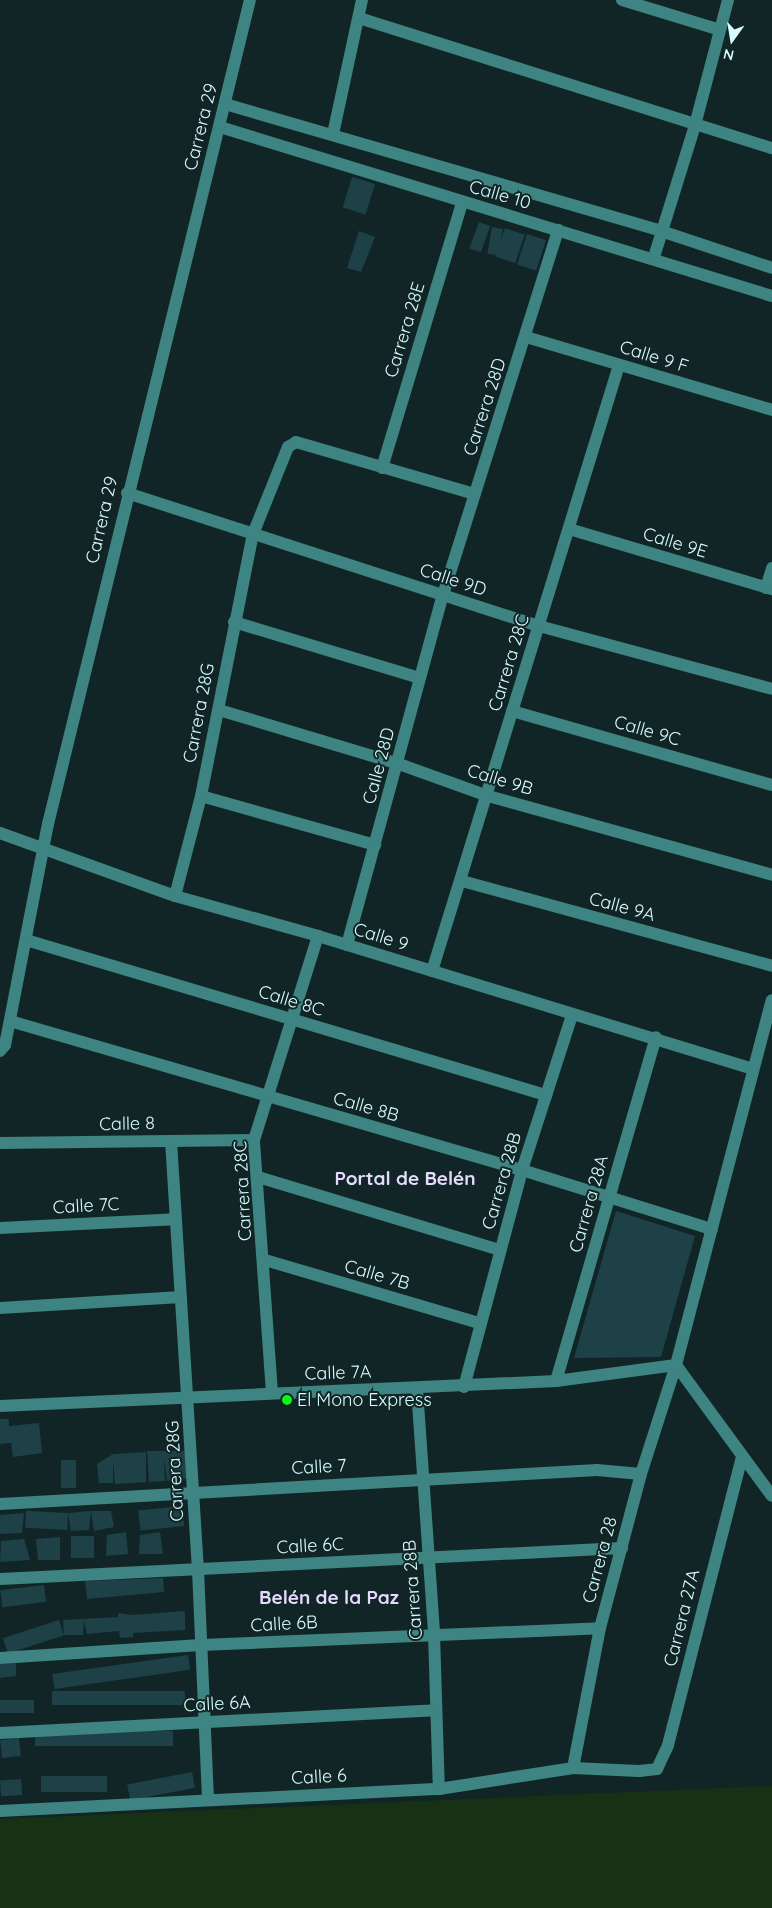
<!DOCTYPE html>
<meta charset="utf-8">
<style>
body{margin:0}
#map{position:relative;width:772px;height:1908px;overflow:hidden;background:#112527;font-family:Quicksand,sans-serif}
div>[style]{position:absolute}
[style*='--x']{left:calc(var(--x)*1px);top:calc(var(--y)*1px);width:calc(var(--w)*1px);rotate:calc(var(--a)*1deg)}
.green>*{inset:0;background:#173114}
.building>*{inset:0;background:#1d4147;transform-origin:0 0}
.minor>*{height:12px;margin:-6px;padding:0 6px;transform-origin:6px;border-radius:6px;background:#3e8482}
.dots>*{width:14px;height:14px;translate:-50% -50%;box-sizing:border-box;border:2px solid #112527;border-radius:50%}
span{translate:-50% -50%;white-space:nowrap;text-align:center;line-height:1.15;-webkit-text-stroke:4px #112527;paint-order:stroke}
.street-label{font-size:18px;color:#d8fcfd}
.poi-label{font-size:18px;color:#d8fcfd}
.left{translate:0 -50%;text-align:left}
.neighbourhood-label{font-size:19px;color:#e5dafe;font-weight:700}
.north{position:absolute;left:707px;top:15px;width:50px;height:50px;-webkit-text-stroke:4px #112527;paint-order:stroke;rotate:193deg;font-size:14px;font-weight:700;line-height:20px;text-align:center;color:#d8fcfd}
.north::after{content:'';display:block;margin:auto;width:18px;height:22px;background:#d8fcfd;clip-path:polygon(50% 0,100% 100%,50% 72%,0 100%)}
</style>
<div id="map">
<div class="green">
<div style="clip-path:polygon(772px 1786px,772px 1908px,0 1908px,0 1819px)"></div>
</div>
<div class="building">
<div style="left:352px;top:177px;width:24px;height:32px;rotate:17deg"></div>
<div style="left:479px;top:222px;width:12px;height:28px;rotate:20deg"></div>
<div style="left:492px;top:227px;width:11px;height:27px;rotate:10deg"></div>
<div style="left:505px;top:228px;width:21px;height:30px;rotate:19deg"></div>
<div style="clip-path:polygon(359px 231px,375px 237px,361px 272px,347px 268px)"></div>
<div style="left:527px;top:234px;width:20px;height:32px;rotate:18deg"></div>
<div style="clip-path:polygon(616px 1211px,695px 1236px,661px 1357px,574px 1358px)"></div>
<div style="clip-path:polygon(0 1419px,9px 1419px,9px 1426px,39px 1423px,42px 1453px,13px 1457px,11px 1443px,0 1444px)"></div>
<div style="clip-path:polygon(147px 1451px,185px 1451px,187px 1479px,167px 1481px,164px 1457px,165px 1481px,149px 1482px)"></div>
<div style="clip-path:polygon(146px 1452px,146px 1482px,115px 1484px,113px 1460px,113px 1483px,99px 1483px,97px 1464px,113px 1454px)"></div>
<div style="left:61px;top:1460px;width:15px;height:28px"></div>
<div style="left:182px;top:1506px;width:20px;height:44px;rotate:84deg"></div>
<div style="clip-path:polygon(91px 1511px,111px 1511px,114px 1527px,94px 1531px)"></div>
<div style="clip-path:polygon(91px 1511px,89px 1530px,71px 1531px,68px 1513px)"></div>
<div style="clip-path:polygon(24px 1513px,22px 1533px,0 1534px,0 1515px)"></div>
<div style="left:68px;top:1513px;width:17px;height:42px;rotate:93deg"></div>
<div style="clip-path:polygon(126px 1532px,128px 1554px,106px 1556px,107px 1535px)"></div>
<div style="clip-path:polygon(160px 1532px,163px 1554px,139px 1554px,140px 1535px)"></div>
<div style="left:71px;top:1536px;width:23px;height:22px"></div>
<div style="clip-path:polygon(60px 1537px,60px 1560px,38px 1560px,36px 1539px)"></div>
<div style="clip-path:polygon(24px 1539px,30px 1560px,0 1562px,1px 1541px)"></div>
<div style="clip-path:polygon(163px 1578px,164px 1592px,87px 1599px,85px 1581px)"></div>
<div style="left:44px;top:1585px;width:17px;height:44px;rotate:83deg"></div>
<div style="clip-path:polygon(185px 1611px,185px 1630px,133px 1633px,133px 1637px,120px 1638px,119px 1631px,87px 1634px,84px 1621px,83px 1635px,64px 1635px,63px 1620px,118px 1617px,118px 1613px,132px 1615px)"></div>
<div style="left:59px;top:1620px;width:16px;height:59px;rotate:72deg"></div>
<div style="left:188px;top:1655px;width:15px;height:137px;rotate:82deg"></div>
<div style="clip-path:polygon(16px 1663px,16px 1676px,0 1678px,0 1664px)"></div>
<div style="left:185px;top:1691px;width:14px;height:133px;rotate:90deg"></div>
<div style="left:34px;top:1700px;width:13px;height:34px;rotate:90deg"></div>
<div style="left:173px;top:1731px;width:15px;height:138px;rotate:90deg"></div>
<div style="left:19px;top:1738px;width:18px;height:19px;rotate:84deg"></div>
<div style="left:192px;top:1772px;width:16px;height:66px;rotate:79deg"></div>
<div style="left:107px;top:1776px;width:16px;height:66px;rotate:90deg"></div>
<div style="left:21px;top:1779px;width:16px;height:21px;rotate:86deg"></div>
</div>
<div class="minor">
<div style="--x:622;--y:0;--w:102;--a:17"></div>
<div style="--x:359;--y:18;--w:433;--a:17.5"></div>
<div style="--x:225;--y:104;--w:454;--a:16.2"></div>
<div style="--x:661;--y:231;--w:117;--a:18.4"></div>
<div style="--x:220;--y:127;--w:577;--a:17.02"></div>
<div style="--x:333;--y:134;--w:137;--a:-77.8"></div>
<div style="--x:654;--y:257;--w:138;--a:-72.7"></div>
<div style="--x:695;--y:125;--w:129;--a:-75.2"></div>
<div style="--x:526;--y:337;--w:257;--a:16.5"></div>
<div style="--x:382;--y:468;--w:277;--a:-73.2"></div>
<div style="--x:127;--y:493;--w:433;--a:17.9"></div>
<div style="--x:539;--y:626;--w:241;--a:15.1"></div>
<div style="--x:569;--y:529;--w:212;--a:16.5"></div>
<div style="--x:766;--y:588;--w:21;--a:-73"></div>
<div style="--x:234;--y:622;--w:194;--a:16.8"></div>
<div style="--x:219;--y:710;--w:188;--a:16.7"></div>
<div style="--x:399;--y:764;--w:95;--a:19.8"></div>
<div style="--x:488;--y:796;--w:295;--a:15.5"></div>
<div style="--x:512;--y:711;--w:270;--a:15.9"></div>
<div style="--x:201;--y:796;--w:181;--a:15.7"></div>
<div style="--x:0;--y:833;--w:186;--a:19.8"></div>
<div style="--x:175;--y:896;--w:148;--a:15.6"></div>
<div style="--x:318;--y:936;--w:455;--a:17"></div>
<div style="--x:462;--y:881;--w:321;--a:15.3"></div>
<div style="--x:175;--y:896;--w:103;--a:-75.4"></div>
<div style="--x:201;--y:796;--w:267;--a:-78.8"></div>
<div style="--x:253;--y:534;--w:94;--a:-68.1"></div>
<div style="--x:288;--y:447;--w:9;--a:-32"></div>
<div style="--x:296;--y:442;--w:186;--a:16.2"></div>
<div style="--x:26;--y:940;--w:543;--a:16.6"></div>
<div style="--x:347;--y:945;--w:363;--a:-74.7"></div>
<div style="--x:443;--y:595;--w:383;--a:-72.5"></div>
<div style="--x:432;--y:971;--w:634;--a:-72.85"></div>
<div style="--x:10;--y:1021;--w:533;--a:16.23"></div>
<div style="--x:522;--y:1170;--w:199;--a:17.3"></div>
<div style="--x:0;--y:1051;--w:8;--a:-50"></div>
<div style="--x:5;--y:1045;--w:225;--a:-79"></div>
<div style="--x:48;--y:824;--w:848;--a:-76.23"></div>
<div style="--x:171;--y:1141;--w:430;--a:86.4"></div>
<div style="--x:198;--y:1570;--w:230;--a:87.5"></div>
<div style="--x:0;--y:1143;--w:254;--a:-0.7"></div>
<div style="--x:258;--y:1177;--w:253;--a:16.8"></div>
<div style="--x:0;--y:1228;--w:175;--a:-2.9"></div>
<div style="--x:265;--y:1260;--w:223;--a:16.4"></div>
<div style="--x:0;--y:1308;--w:181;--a:-3.5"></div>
<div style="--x:676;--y:1365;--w:162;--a:53.8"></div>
<div style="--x:556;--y:1381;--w:358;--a:-73.8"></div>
<div style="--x:464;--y:1387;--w:225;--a:-75"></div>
<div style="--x:522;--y:1170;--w:163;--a:-72.1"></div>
<div style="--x:417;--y:1389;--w:246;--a:86"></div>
<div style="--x:434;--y:1634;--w:155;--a:88.2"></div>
<div style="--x:272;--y:1393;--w:254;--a:-94.1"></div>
<div style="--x:254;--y:1140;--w:214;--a:-72.6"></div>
<div style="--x:0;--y:1406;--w:557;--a:-2.57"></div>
<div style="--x:556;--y:1381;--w:121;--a:-7.6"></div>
<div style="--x:0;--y:1504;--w:598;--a:-3.26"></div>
<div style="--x:597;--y:1470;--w:44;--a:5.2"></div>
<div style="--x:0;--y:1579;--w:623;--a:-2.85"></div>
<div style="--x:0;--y:1658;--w:201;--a:-3.7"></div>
<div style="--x:201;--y:1645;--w:399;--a:-2.4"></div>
<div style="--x:0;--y:1733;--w:436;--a:-3"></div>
<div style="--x:573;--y:1768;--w:143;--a:-79.1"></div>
<div style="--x:600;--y:1628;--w:159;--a:-75.1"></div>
<div style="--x:641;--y:1474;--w:114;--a:-72.2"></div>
<div style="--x:676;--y:1365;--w:377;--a:-75.3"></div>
<div style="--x:0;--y:1811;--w:440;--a:-2.9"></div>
<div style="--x:439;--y:1789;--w:136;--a:-8.9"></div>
<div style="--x:573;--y:1768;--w:66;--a:2.6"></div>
<div style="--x:639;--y:1771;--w:18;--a:-6"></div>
<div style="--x:657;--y:1769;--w:26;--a:-65"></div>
<div style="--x:668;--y:1745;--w:298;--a:-75.6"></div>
</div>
<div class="dots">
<div style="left:287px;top:1400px;background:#0cf515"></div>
</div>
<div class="street-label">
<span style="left:201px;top:127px;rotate:-76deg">Carrera 29</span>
<span style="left:500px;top:195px;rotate:16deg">Calle 10</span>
<span style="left:405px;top:330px;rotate:-73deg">Carrera 28E</span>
<span style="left:654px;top:357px;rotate:17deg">Calle 9 F</span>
<span style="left:485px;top:407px;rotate:-72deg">Carrera 28D</span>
<span style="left:102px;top:520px;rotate:-77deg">Carrera 29</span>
<span style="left:675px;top:543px;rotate:17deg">Calle 9E</span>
<span style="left:453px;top:580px;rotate:18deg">Calle 9D</span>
<span style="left:509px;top:663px;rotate:-73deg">Carrera 28C</span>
<span style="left:199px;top:713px;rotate:-79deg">Carrera 28G</span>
<span style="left:647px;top:731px;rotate:16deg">Calle 9C</span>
<span style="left:379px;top:766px;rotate:-75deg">Calle 28D</span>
<span style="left:500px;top:780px;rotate:17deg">Calle 9B</span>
<span style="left:622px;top:907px;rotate:15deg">Calle 9A</span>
<span style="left:381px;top:937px;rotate:17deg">Calle 9</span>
<span style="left:291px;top:1001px;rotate:17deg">Calle 8C</span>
<span style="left:366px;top:1107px;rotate:16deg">Calle 8B</span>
<span style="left:127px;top:1124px;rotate:-1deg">Calle 8</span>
<span style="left:502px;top:1181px;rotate:-74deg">Carrera 28B</span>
<span style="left:243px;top:1191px;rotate:-93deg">Carrera 28C</span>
<span style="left:589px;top:1204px;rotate:-74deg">Carrera 28A</span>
<span style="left:86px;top:1206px;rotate:-3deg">Calle 7C</span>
<span style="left:377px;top:1275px;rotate:16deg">Calle 7B</span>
<span style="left:338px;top:1373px;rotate:-2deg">Calle 7A</span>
<span style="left:319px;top:1467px;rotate:-3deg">Calle 7</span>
<span style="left:175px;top:1471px;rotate:-93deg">Carrera 28G</span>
<span style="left:310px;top:1546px;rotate:-3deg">Calle 6C</span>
<span style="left:600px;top:1560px;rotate:-75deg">Carrera 28</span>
<span style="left:413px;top:1590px;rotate:-94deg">Carrera 28B</span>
<span style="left:682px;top:1618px;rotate:-76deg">Carrera 27A</span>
<span style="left:284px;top:1624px;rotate:-3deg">Calle 6B</span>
<span style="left:217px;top:1704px;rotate:-3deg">Calle 6A</span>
<span style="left:319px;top:1777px;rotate:-3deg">Calle 6</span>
</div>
<div class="poi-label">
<span class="left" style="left:297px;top:1400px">El Mono Express</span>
</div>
<div class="neighbourhood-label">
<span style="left:405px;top:1179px">Portal de Belén</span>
<span style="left:329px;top:1598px">Belén de la Paz</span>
</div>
<div class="north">N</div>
</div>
